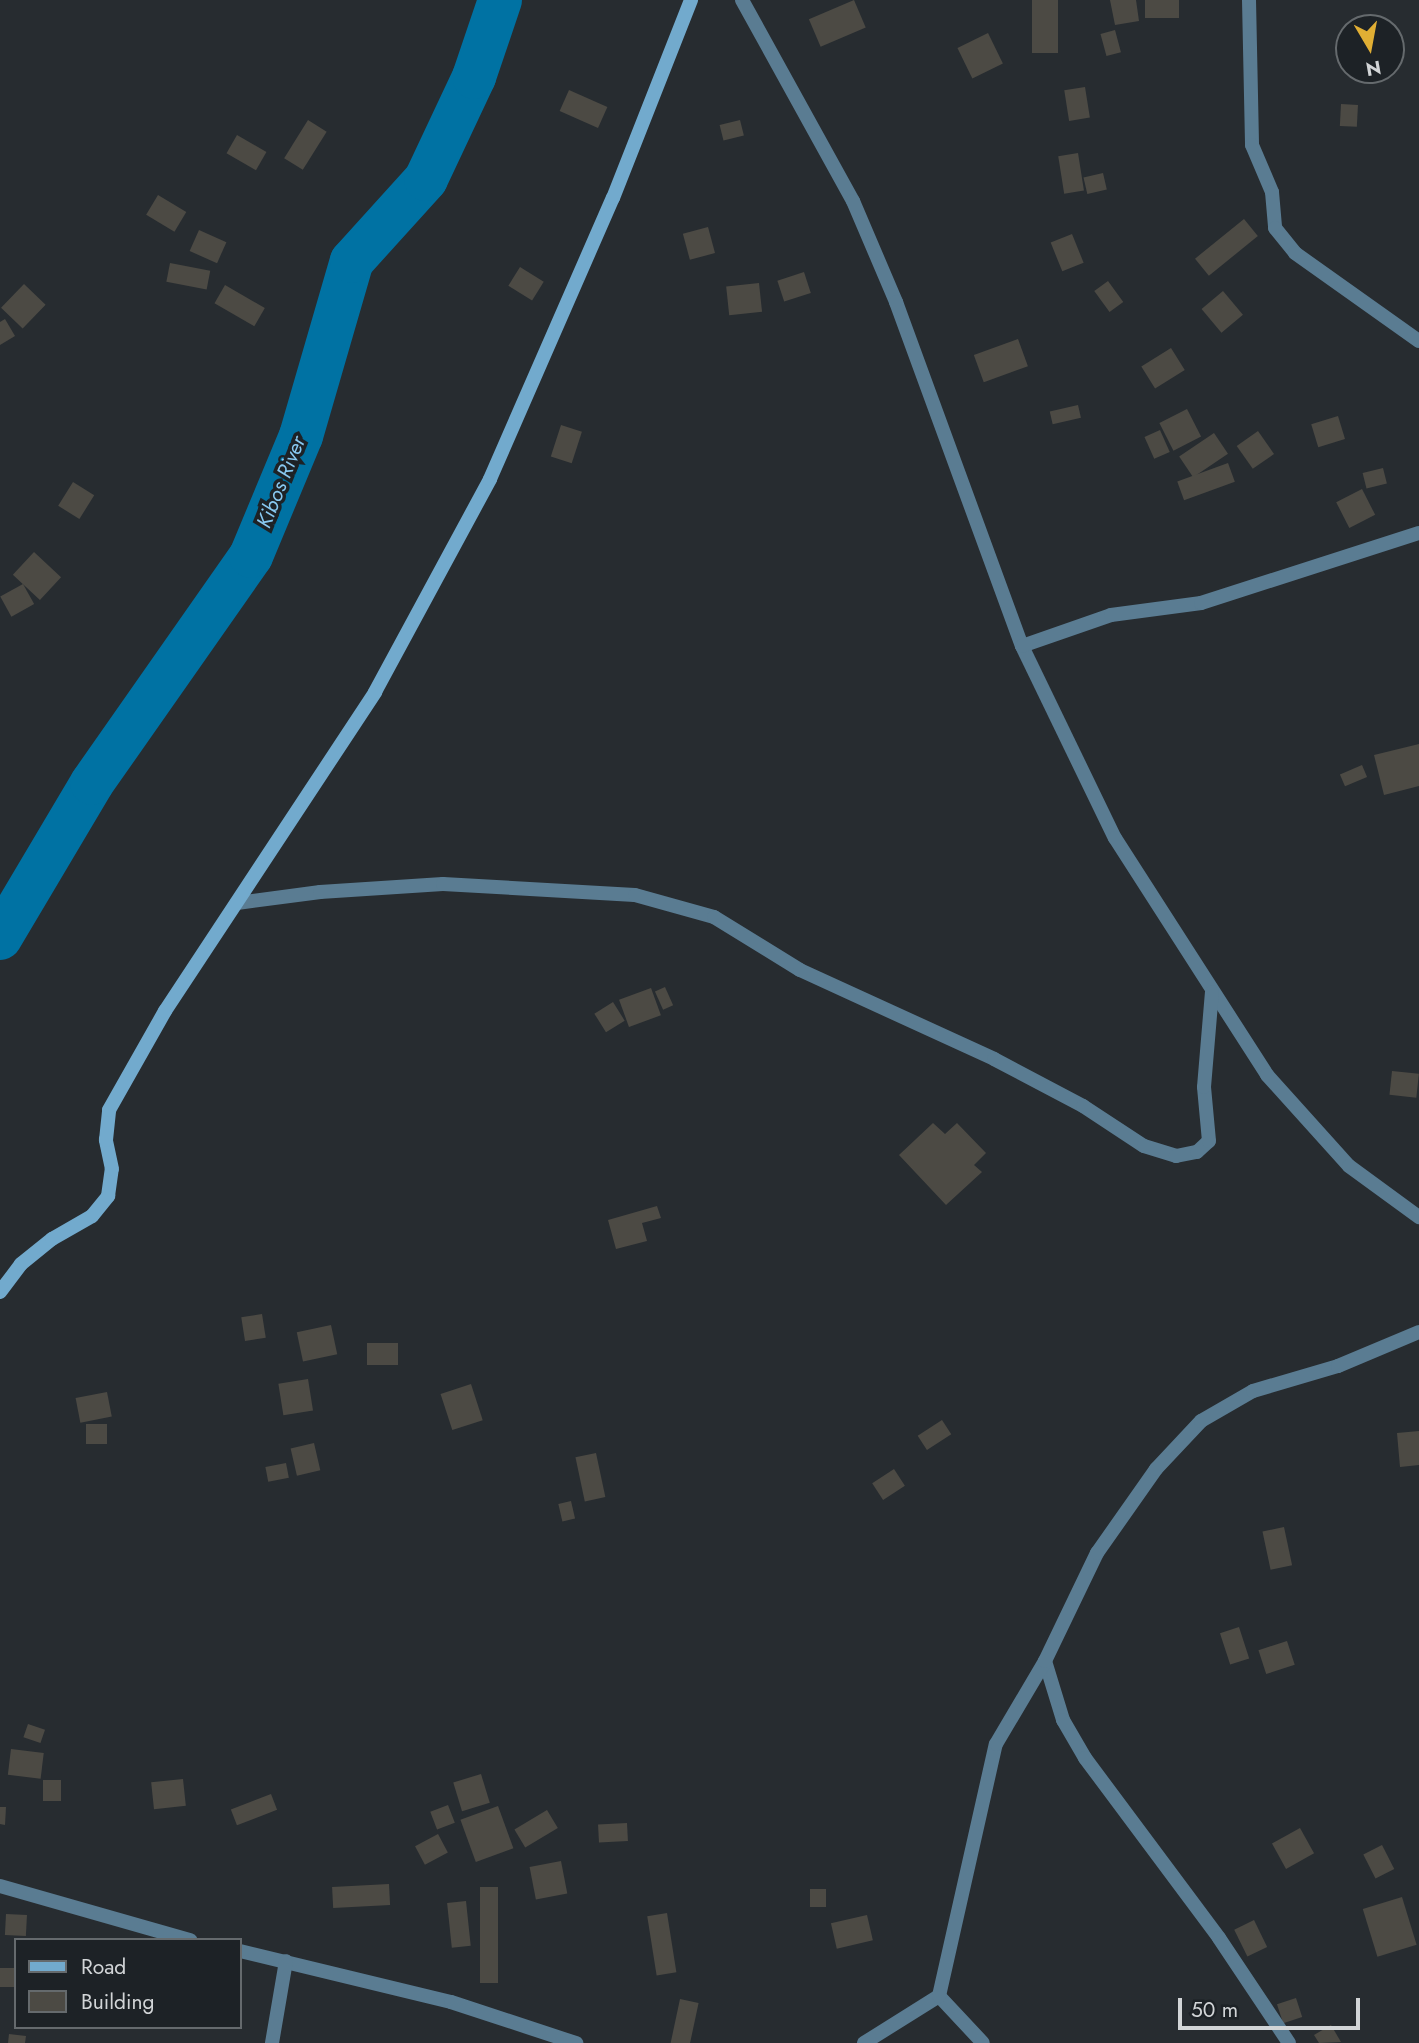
<!DOCTYPE html>
<style>
body{margin:0}
#map{position:relative;width:1419px;height:2043px;overflow:hidden;background:#272c30;font-family:Jost,sans-serif}
div>[style]{position:absolute}
[style*='--x']{left:calc(var(--x)*1px);top:calc(var(--y)*1px);width:calc(var(--w)*1px);rotate:calc(var(--a)*1deg)}
.river>*{height:44px;margin:-22px;padding:0 22px;transform-origin:22px;border-radius:22px;background:#0072a3}
.building>*{inset:0;background:#4c4a44;transform-origin:0 0}
.street>*{height:14px;margin:-7px;padding:0 7px;transform-origin:7px;border-radius:7px;background:#5a7c92}
.secondary>*{height:14px;margin:-7px;padding:0 7px;transform-origin:7px;border-radius:7px;background:#72aacd}
span{translate:-50% -50%;white-space:nowrap;text-align:center;line-height:1.15;-webkit-text-stroke:7px #1d2226;paint-order:stroke}
.water-label{font-size:21px;color:#88c8f0;font-style:italic}
.legend{position:absolute;left:14px;top:1938px;width:228px;height:91px;box-sizing:border-box;background:#1d2226;border:2px solid #656a6d;margin:0;padding:9px 12px;list-style:none;font-size:21px;color:#d2d5d7}
.legend li{display:flex;align-items:center;gap:14px;height:35px}
.legend b{width:35px;border:2px solid #656a6d}
.north{position:absolute;left:1335px;top:14px;width:70px;height:70px;box-sizing:border-box;background:#1d2226;border:2px solid #656a6d;border-radius:50%;rotate:170deg;font-size:19px;font-weight:700;line-height:28px;text-align:center;color:#d2d5d7}
.north::after{content:'';display:block;margin:auto;width:24px;height:32px;background:#e1af34;clip-path:polygon(50% 0,100% 100%,50% 72%,0 100%)}
.scale{position:absolute;left:1178px;top:1998px;width:182px;height:32px;box-sizing:border-box;border:4px solid #d2d5d7;border-top:0;padding-left:9px;font-size:21px;line-height:24px;white-space:nowrap;color:#d2d5d7;-webkit-text-stroke:5px #1d2226;paint-order:stroke}
</style>
<div id="map">
<div class="river">
<div style="--x:0;--y:938;--w:180;--a:-59.3"></div>
<div style="--x:92;--y:783;--w:277;--a:-55"></div>
<div style="--x:251;--y:556;--w:130;--a:-67.4"></div>
<div style="--x:301;--y:436;--w:182;--a:-73.8"></div>
<div style="--x:352;--y:261;--w:110;--a:-47.9"></div>
<div style="--x:426;--y:179;--w:113;--a:-64.8"></div>
<div style="--x:474;--y:77;--w:81;--a:-71.3"></div>
</div>
<div class="building">
<div style="left:854px;top:0;width:30px;height:49px;rotate:67deg"></div>
<div style="left:1032px;top:0;width:26px;height:53px"></div>
<div style="clip-path:polygon(1110px 0,1136px 0,1139px 21px,1115px 25px)"></div>
<div style="left:1145px;top:0;width:34px;height:18px"></div>
<div style="left:1115px;top:30px;width:23px;height:15px;rotate:75deg"></div>
<div style="left:988px;top:33px;width:34px;height:34px;rotate:64deg"></div>
<div style="left:1085px;top:87px;width:31px;height:21px;rotate:81deg"></div>
<div style="left:569px;top:90px;width:42px;height:23px;rotate:24deg"></div>
<div style="left:1341px;top:104px;width:17px;height:22px;rotate:3deg"></div>
<div style="left:308px;top:120px;width:22px;height:45px;rotate:32deg"></div>
<div style="left:740px;top:120px;width:16px;height:21px;rotate:76deg"></div>
<div style="left:237px;top:135px;width:34px;height:21px;rotate:30deg"></div>
<div style="left:1078px;top:153px;width:38px;height:20px;rotate:81deg"></div>
<div style="left:1103px;top:173px;width:17px;height:20px;rotate:77deg"></div>
<div style="left:158px;top:195px;width:33px;height:23px;rotate:31deg"></div>
<div style="left:1244px;top:219px;width:22px;height:63px;rotate:51deg"></div>
<div style="left:708px;top:227px;width:27px;height:26px;rotate:75deg"></div>
<div style="left:199px;top:230px;width:30px;height:23px;rotate:24deg"></div>
<div style="left:1072px;top:234px;width:31px;height:23px;rotate:68deg"></div>
<div style="left:170px;top:263px;width:41px;height:19px;rotate:11deg"></div>
<div style="left:520px;top:267px;width:28px;height:22px;rotate:32deg"></div>
<div style="left:804px;top:272px;width:22px;height:28px;rotate:72deg"></div>
<div style="left:1108px;top:281px;width:26px;height:17px;rotate:54deg"></div>
<div style="left:759px;top:283px;width:29px;height:33px;rotate:84deg"></div>
<div style="left:24px;top:284px;width:30px;height:33px;rotate:44deg"></div>
<div style="left:225px;top:285px;width:46px;height:21px;rotate:30deg"></div>
<div style="left:1223px;top:291px;width:31px;height:28px;rotate:50deg"></div>
<div style="clip-path:polygon(5px 319px,15px 336px,0 345px,0 322px)"></div>
<div style="left:1018px;top:339px;width:29px;height:47px;rotate:70deg"></div>
<div style="left:1171px;top:348px;width:26px;height:35px;rotate:58deg"></div>
<div style="left:1078px;top:405px;width:13px;height:29px;rotate:77deg"></div>
<div style="left:1187px;top:409px;width:31px;height:31px;rotate:63deg"></div>
<div style="left:1338px;top:416px;width:24px;height:28px;rotate:73deg"></div>
<div style="left:561px;top:425px;width:22px;height:33px;rotate:18deg"></div>
<div style="left:1160px;top:430px;width:24px;height:17px;rotate:66deg"></div>
<div style="left:1258px;top:431px;width:28px;height:26px;rotate:55deg"></div>
<div style="left:1214px;top:433px;width:25px;height:42px;rotate:56deg"></div>
<div style="left:1228px;top:463px;width:20px;height:54px;rotate:70deg"></div>
<div style="left:1383px;top:468px;width:16px;height:21px;rotate:76deg"></div>
<div style="left:73px;top:482px;width:25px;height:28px;rotate:32deg"></div>
<div style="left:1362px;top:489px;width:29px;height:29px;rotate:63deg"></div>
<div style="left:34px;top:552px;width:37px;height:31px;rotate:43deg"></div>
<div style="left:23px;top:584px;width:23px;height:26px;rotate:61deg"></div>
<div style="clip-path:polygon(1419px 744px,1419px 786px,1384px 795px,1374px 755px)"></div>
<div style="left:1362px;top:765px;width:13px;height:24px;rotate:67deg"></div>
<div style="left:665px;top:987px;width:20px;height:11px;rotate:66deg"></div>
<div style="left:651px;top:988px;width:29px;height:34px;rotate:70deg"></div>
<div style="left:613px;top:1002px;width:22px;height:22px;rotate:58deg"></div>
<div style="left:1392px;top:1071px;width:27px;height:24px;rotate:6deg"></div>
<div style="clip-path:polygon(933px 1123px,945px 1134px,957px 1123px,986px 1153px,974px 1165px,982px 1172px,946px 1205px,899px 1155px)"></div>
<div style="clip-path:polygon(657px 1206px,661px 1218px,642px 1223px,647px 1241px,616px 1249px,608px 1220px)"></div>
<div style="left:262px;top:1314px;width:24px;height:21px;rotate:81deg"></div>
<div style="left:331px;top:1325px;width:30px;height:35px;rotate:78deg"></div>
<div style="left:398px;top:1343px;width:22px;height:31px;rotate:90deg"></div>
<div style="left:308px;top:1379px;width:32px;height:30px;rotate:81deg"></div>
<div style="left:471px;top:1384px;width:38px;height:32px;rotate:72deg"></div>
<div style="left:107px;top:1392px;width:25px;height:32px;rotate:79deg"></div>
<div style="left:942px;top:1420px;width:17px;height:29px;rotate:57deg"></div>
<div style="left:86px;top:1424px;width:21px;height:20px"></div>
<div style="clip-path:polygon(1419px 1431px,1419px 1465px,1400px 1467px,1397px 1433px)"></div>
<div style="left:314px;top:1443px;width:28px;height:24px;rotate:77deg"></div>
<div style="left:596px;top:1453px;width:45px;height:21px;rotate:78deg"></div>
<div style="left:286px;top:1463px;width:15px;height:21px;rotate:79deg"></div>
<div style="left:894px;top:1469px;width:20px;height:26px;rotate:57deg"></div>
<div style="left:571px;top:1501px;width:18px;height:13px;rotate:77deg"></div>
<div style="left:1284px;top:1527px;width:39px;height:22px;rotate:78deg"></div>
<div style="left:1239px;top:1627px;width:33px;height:20px;rotate:72deg"></div>
<div style="left:1287px;top:1641px;width:25px;height:30px;rotate:72deg"></div>
<div style="left:28px;top:1724px;width:18px;height:14px;rotate:19deg"></div>
<div style="left:11px;top:1749px;width:33px;height:26px;rotate:7deg"></div>
<div style="left:481px;top:1774px;width:30px;height:29px;rotate:73deg"></div>
<div style="left:183px;top:1779px;width:27px;height:32px;rotate:84deg"></div>
<div style="left:43px;top:1780px;width:18px;height:21px"></div>
<div style="left:271px;top:1794px;width:17px;height:43px;rotate:69deg"></div>
<div style="left:448px;top:1805px;width:19px;height:19px;rotate:69deg"></div>
<div style="left:498px;top:1806px;width:45px;height:40px;rotate:70deg"></div>
<div style="clip-path:polygon(0 1807px,6px 1807px,5px 1825px,0 1824px)"></div>
<div style="left:547px;top:1810px;width:21px;height:38px;rotate:59deg"></div>
<div style="left:627px;top:1823px;width:18px;height:29px;rotate:87deg"></div>
<div style="left:1300px;top:1828px;width:29px;height:32px;rotate:61deg"></div>
<div style="left:438px;top:1834px;width:21px;height:26px;rotate:62deg"></div>
<div style="left:1382px;top:1845px;width:27px;height:21px;rotate:63deg"></div>
<div style="left:561px;top:1861px;width:33px;height:32px;rotate:79deg"></div>
<div style="left:389px;top:1884px;width:21px;height:57px;rotate:87deg"></div>
<div style="left:480px;top:1887px;width:18px;height:96px"></div>
<div style="left:810px;top:1889px;width:16px;height:18px"></div>
<div style="left:1402px;top:1897px;width:50px;height:41px;rotate:73deg"></div>
<div style="left:466px;top:1901px;width:45px;height:19px;rotate:84deg"></div>
<div style="left:667px;top:1913px;width:60px;height:20px;rotate:81deg"></div>
<div style="left:6px;top:1914px;width:21px;height:21px;rotate:3deg"></div>
<div style="left:867px;top:1915px;width:26px;height:37px;rotate:77deg"></div>
<div style="left:1254px;top:1920px;width:30px;height:22px;rotate:64deg"></div>
<div style="left:0;top:1968px;width:16px;height:19px"></div>
<div style="left:1296px;top:1998px;width:20px;height:20px;rotate:72deg"></div>
<div style="left:680px;top:1999px;width:19px;height:45px;rotate:12deg"></div>
<div style="clip-path:polygon(1331px 2025px,1341px 2042px,1319px 2043px,1314px 2035px)"></div>
<div style="clip-path:polygon(9px 2034px,26px 2036px,25px 2043px,8px 2043px)"></div>
</div>
<div class="street">
<div style="--x:742;--y:0;--w:230;--a:61.1"></div>
<div style="--x:853;--y:201;--w:110;--a:66.9"></div>
<div style="--x:896;--y:302;--w:366;--a:69.9"></div>
<div style="--x:1022;--y:646;--w:213;--a:64.2"></div>
<div style="--x:1115;--y:838;--w:282;--a:57.3"></div>
<div style="--x:1267;--y:1075;--w:122;--a:48"></div>
<div style="--x:1349;--y:1166;--w:87;--a:36.1"></div>
<div style="--x:1249;--y:0;--w:145;--a:88.8"></div>
<div style="--x:1252;--y:145;--w:51;--a:66.9"></div>
<div style="--x:1272;--y:192;--w:36;--a:85"></div>
<div style="--x:1275;--y:228;--w:32;--a:51"></div>
<div style="--x:1295;--y:253;--w:152;--a:35.4"></div>
<div style="--x:1022;--y:646;--w:94;--a:-19.2"></div>
<div style="--x:1111;--y:615;--w:91;--a:-7.6"></div>
<div style="--x:1201;--y:603;--w:229;--a:-17.8"></div>
<div style="--x:237;--y:903;--w:84;--a:-7.5"></div>
<div style="--x:320;--y:892;--w:123;--a:-3.7"></div>
<div style="--x:443;--y:884;--w:192;--a:3.3"></div>
<div style="--x:635;--y:895;--w:82;--a:15.6"></div>
<div style="--x:714;--y:917;--w:101;--a:31.6"></div>
<div style="--x:800;--y:970;--w:213;--a:24.6"></div>
<div style="--x:994;--y:1059;--w:101;--a:27.8"></div>
<div style="--x:1083;--y:1106;--w:73;--a:33.3"></div>
<div style="--x:1144;--y:1146;--w:34;--a:17"></div>
<div style="--x:1176;--y:1156;--w:21;--a:-11"></div>
<div style="--x:1197;--y:1152;--w:16;--a:-43"></div>
<div style="--x:1209;--y:1141;--w:54;--a:-95.3"></div>
<div style="--x:1204;--y:1087;--w:95;--a:-85.2"></div>
<div style="--x:1045;--y:1661;--w:62;--a:73"></div>
<div style="--x:1063;--y:1720;--w:44;--a:59.9"></div>
<div style="--x:1085;--y:1758;--w:224;--a:53.3"></div>
<div style="--x:1219;--y:1938;--w:126;--a:56.3"></div>
<div style="--x:0;--y:1886;--w:198;--a:15.9"></div>
<div style="--x:240;--y:1951;--w:217;--a:13.6"></div>
<div style="--x:451;--y:2002;--w:132;--a:18.2"></div>
<div style="--x:939;--y:1996;--w:64;--a:46.9"></div>
<div style="--x:272;--y:2043;--w:83;--a:-80.3"></div>
<div style="--x:864;--y:2043;--w:89;--a:-32.1"></div>
<div style="--x:939;--y:1996;--w:258;--a:-77.3"></div>
<div style="--x:996;--y:1744;--w:96;--a:-59.4"></div>
<div style="--x:1045;--y:1661;--w:120;--a:-64.3"></div>
<div style="--x:1097;--y:1553;--w:103;--a:-54.9"></div>
<div style="--x:1156;--y:1469;--w:66;--a:-46.8"></div>
<div style="--x:1201;--y:1421;--w:60;--a:-30"></div>
<div style="--x:1253;--y:1391;--w:89;--a:-16.4"></div>
<div style="--x:1338;--y:1366;--w:88;--a:-22.8"></div>
</div>
<div class="secondary">
<div style="--x:0;--y:1292;--w:35;--a:-53"></div>
<div style="--x:21;--y:1264;--w:40;--a:-39"></div>
<div style="--x:52;--y:1239;--w:46;--a:-29.9"></div>
<div style="--x:92;--y:1216;--w:26;--a:-51"></div>
<div style="--x:108;--y:1196;--w:27;--a:-82"></div>
<div style="--x:112;--y:1169;--w:30;--a:-102"></div>
<div style="--x:106;--y:1140;--w:30;--a:-84"></div>
<div style="--x:109;--y:1110;--w:114;--a:-60.5"></div>
<div style="--x:165;--y:1011;--w:382;--a:-56.6"></div>
<div style="--x:375;--y:692;--w:242;--a:-61.6"></div>
<div style="--x:490;--y:479;--w:307;--a:-66.4"></div>
<div style="--x:613;--y:198;--w:213;--a:-68.5"></div>
</div>
<div class="water-label">
<span style="left:281px;top:482px;rotate:-68deg">Kibos River</span>
</div>
<ul class="legend">
<li><b style="height:9px;background:#72aacd"></b>Road</li>
<li><b style="height:19px;background:#4c4a44"></b>Building</li>
</ul>
<div class="north">N</div>
<div class="scale">50 m</div>
</div>
